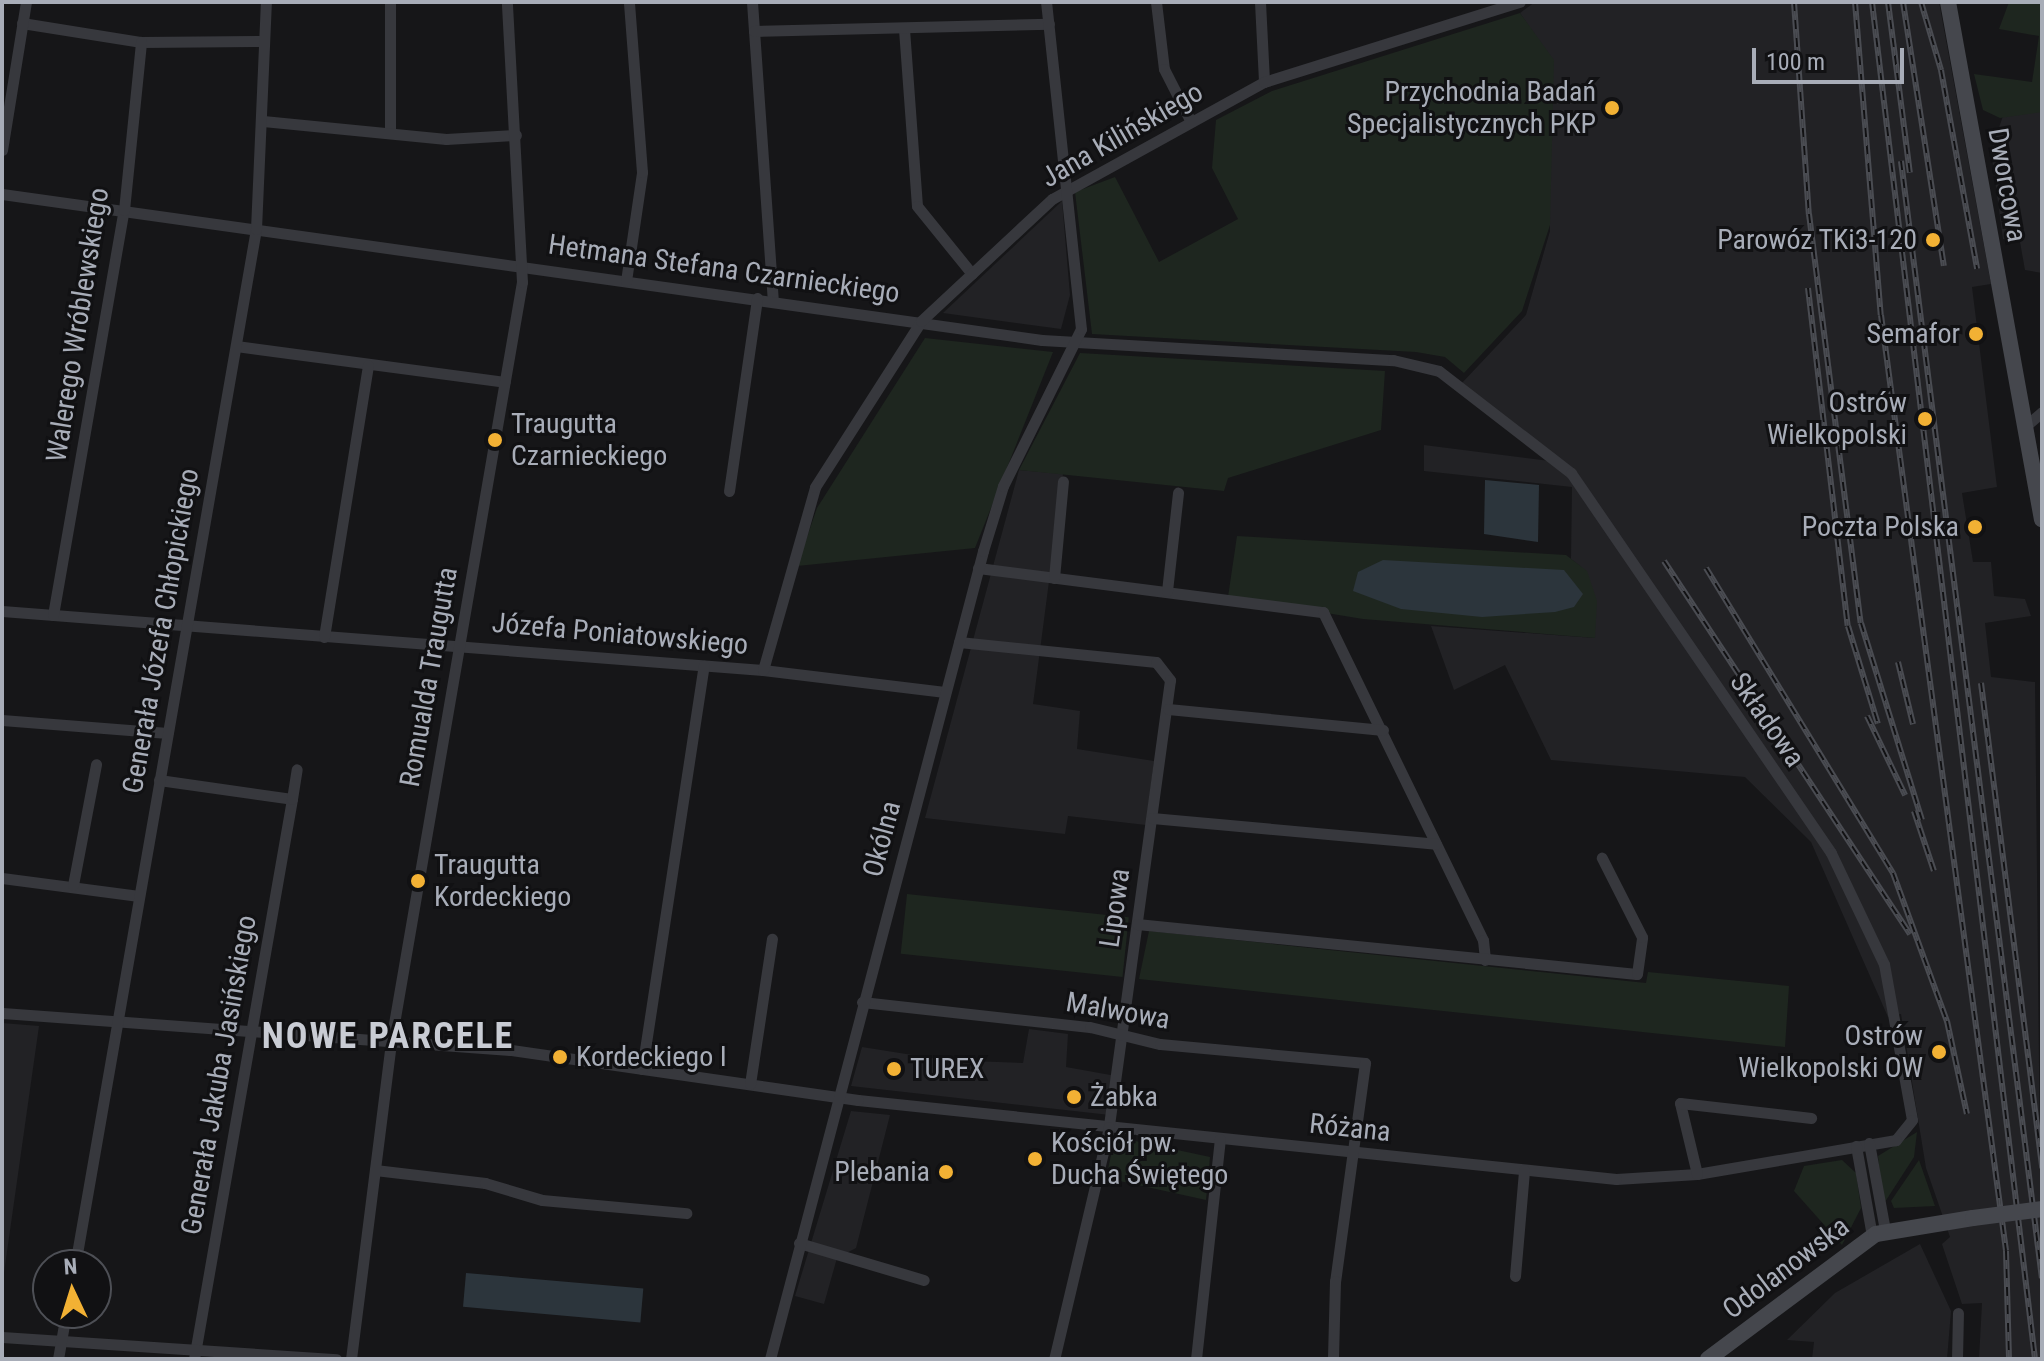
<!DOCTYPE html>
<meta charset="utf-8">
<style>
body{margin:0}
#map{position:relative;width:2044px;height:1361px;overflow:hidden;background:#161618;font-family:"Roboto Condensed",sans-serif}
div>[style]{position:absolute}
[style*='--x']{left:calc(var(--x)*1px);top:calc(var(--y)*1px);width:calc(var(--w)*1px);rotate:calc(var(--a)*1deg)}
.built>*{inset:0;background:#222225}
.green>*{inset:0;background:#1e261f;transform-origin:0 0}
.water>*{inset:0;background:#2c353c;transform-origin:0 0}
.street>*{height:11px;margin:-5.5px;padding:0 5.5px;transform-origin:5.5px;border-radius:5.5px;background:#37383d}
.secondary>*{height:16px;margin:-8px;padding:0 8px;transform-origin:8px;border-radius:8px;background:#45474d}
.rail>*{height:6px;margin-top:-3px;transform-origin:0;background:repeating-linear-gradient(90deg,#111113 0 9px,#4a4c52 0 18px);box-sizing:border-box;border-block:2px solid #4a4c52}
.secondary-bridge>*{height:16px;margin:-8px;padding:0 8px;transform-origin:8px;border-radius:8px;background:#45474d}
.dots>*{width:22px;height:22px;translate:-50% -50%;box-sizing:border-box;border:4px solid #111113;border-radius:50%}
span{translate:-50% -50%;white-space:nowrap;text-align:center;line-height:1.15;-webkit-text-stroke:6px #111113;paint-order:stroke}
.poi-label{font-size:28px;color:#a8adb8}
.right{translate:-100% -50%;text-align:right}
.left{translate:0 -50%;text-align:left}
.street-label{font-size:28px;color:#a8adb8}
.district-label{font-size:36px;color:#c9ccd4;font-weight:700;letter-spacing:2px}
.frame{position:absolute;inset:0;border:4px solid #a8adb8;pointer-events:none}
.north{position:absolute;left:32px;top:1249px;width:80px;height:80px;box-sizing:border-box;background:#111113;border:2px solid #4d4f55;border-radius:50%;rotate:356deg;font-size:22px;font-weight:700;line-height:32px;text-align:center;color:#a8adb8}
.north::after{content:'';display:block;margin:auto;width:28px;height:36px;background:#f2b134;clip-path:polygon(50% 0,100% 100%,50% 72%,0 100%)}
.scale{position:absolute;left:1752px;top:48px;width:152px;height:36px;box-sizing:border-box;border:4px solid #a8adb8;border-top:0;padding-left:10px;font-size:24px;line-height:28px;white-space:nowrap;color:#a8adb8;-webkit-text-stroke:6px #111113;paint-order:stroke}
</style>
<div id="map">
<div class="built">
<div style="clip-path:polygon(1535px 2px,1939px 2px,1991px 284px,1972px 287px,1997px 487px,1962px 493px,1973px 562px,1991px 562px,1994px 596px,2025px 599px,2031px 616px,1985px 623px,1991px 677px,2035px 682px,2042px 1359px,1979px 1359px,1982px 1303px,1962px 1304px,1942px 1244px,1950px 1237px,1926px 1168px,1901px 1014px,1888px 1017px,1811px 842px,1745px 777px,1551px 760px,1505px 665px,1454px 690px,1431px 626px,1595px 638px,1580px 566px,1571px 559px,1572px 487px,1424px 471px,1424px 445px,1550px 461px,1461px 384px,1526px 315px,1550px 231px,1549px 141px,1532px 31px,1520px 13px)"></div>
<div style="clip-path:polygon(2042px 110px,2042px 273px,2025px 270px,2020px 242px,2003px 239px,1991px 151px,2004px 113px)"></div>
<div style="clip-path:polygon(1062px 201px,1070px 295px,1061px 329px,943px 313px)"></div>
<div style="clip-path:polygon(1019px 470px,1063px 474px,1033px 704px,1080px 711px,1077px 749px,1154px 761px,1146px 825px,1068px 816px,1065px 834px,925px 818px)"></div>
<div style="clip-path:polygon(2px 1023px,39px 1026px,2px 1287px)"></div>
<div style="clip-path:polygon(1029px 1029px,1068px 1034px,1066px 1067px,1116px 1076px,1110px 1115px,851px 1086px,862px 1047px,944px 1060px,1023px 1063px)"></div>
<div style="clip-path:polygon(851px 1111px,890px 1115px,856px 1248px,837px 1258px,824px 1304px,795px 1296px)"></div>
<div style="clip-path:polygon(1920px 1244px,1951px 1311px,1947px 1359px,1812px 1359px,1814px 1342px,1787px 1340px,1835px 1293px)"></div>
</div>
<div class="green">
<div style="clip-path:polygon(2009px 2px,2042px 2px,2042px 112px,2000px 118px,1983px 110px,1974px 74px,2032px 82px,2039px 36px,1999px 29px)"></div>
<div style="clip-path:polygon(1520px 13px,1554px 60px,1550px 225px,1522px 311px,1464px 373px,1445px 357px,1416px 352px,1092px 334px,1075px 192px,1115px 177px,1159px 262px,1238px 219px,1212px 168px,1216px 120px,1272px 91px)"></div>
<div style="clip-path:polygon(925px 338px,1053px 352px,975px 548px,797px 566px,817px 508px)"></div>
<div style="clip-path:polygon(1080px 353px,1385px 371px,1381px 430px,1228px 478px,1224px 491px,1019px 470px)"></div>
<div style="clip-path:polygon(1237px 536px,1566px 555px,1587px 571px,1597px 601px,1595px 638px,1363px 619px,1228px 597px)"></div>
<div style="left:907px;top:894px;width:223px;height:60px;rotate:6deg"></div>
<div style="clip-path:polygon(1149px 931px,1646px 983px,1648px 972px,1789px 986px,1785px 1047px,1139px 979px)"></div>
<div style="clip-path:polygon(1917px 1132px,1914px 1157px,1883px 1205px,1878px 1156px)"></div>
<div style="clip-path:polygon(1126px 1139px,1210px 1157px,1206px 1200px,1106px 1178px,1113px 1146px)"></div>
<div style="clip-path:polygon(1842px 1160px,1856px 1173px,1861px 1208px,1842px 1245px,1794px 1191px,1804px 1166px)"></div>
<div style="clip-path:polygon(1919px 1160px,1935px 1206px,1894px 1208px,1891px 1201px)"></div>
</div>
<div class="water">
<div style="clip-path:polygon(1485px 480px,1539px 485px,1538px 542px,1484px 534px)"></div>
<div style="clip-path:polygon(1383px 560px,1564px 570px,1583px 594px,1574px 607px,1555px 612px,1482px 617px,1401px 609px,1353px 591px,1358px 572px)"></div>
<div style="left:466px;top:1273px;width:178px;height:34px;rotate:5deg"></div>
</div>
<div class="street">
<div style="--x:390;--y:2;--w:129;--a:90"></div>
<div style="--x:752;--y:2;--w:300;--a:86"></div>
<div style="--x:1156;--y:2;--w:67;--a:83.2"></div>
<div style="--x:1164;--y:69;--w:59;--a:63"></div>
<div style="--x:1260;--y:2;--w:80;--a:87.1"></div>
<div style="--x:22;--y:23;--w:121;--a:9.1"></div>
<div style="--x:141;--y:42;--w:123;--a:-0.5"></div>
<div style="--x:904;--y:29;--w:177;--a:85.8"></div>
<div style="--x:917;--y:206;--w:87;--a:51"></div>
<div style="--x:754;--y:31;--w:295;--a:-1.4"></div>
<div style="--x:263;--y:121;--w:184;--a:5.6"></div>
<div style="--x:446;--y:139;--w:70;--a:-3.3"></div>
<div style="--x:2;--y:150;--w:150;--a:-80.8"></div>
<div style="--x:2;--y:194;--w:1050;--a:7.99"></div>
<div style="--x:1042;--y:340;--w:352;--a:3.3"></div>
<div style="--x:1393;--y:360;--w:47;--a:13.4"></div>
<div style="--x:1439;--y:371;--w:167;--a:37.7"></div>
<div style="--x:1571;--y:473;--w:460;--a:55.6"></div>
<div style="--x:1831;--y:853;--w:123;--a:64.5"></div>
<div style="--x:1884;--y:964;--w:158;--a:79.8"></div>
<div style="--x:1912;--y:1120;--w:26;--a:129"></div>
<div style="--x:1896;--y:1140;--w:202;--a:170.3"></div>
<div style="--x:1697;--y:1174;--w:81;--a:176.5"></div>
<div style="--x:1616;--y:1179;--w:762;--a:-174.05"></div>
<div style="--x:858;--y:1100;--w:352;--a:-171.8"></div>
<div style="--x:510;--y:1050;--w:509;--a:-175.83"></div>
<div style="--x:626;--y:281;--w:110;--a:-81.6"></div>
<div style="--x:642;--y:172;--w:170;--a:-94.4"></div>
<div style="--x:236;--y:346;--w:271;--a:7.6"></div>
<div style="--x:2029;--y:423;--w:17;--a:-40"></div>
<div style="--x:729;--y:491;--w:195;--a:-81.7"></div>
<div style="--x:978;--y:568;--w:348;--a:7.3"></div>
<div style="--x:1323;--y:612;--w:365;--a:64"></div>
<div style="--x:1483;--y:940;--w:20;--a:84"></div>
<div style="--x:1054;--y:578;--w:97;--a:-84.7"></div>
<div style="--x:1167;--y:591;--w:99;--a:-83.6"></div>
<div style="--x:2;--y:611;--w:763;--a:4.43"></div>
<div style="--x:763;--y:670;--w:183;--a:6.9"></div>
<div style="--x:53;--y:615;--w:411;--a:-80.1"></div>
<div style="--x:124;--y:210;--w:169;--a:-84.2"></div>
<div style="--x:324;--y:637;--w:275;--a:-80.8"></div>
<div style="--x:959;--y:642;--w:198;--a:5.8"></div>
<div style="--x:1156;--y:662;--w:23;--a:52"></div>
<div style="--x:1170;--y:680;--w:451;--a:97.8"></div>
<div style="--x:1109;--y:1127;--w:238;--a:103.3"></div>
<div style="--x:763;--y:670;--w:190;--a:-74.1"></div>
<div style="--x:815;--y:487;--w:197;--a:-57.4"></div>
<div style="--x:921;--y:321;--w:179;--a:-43"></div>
<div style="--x:1052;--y:199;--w:242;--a:-28.9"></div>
<div style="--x:1264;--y:82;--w:268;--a:-17.4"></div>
<div style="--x:1168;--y:709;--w:216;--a:5.6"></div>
<div style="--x:2;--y:720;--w:166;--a:4.5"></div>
<div style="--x:159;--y:780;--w:134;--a:8.1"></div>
<div style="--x:292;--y:799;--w:569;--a:99.93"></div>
<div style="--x:292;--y:799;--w:30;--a:-81"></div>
<div style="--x:1152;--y:818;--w:285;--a:5.2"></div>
<div style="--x:2;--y:878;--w:138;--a:7.5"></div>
<div style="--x:73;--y:885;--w:123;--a:-79.2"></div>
<div style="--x:1137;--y:924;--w:502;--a:5.71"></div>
<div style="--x:1637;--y:974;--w:37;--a:-82"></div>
<div style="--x:1642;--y:937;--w:89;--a:-116.9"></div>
<div style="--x:862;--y:1002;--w:229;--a:6.3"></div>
<div style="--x:1090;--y:1027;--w:72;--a:13.7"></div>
<div style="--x:1160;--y:1044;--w:206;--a:5.3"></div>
<div style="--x:1365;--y:1063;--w:220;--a:97.8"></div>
<div style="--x:1335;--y:1281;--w:78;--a:91.5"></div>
<div style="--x:642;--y:1069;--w:408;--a:-81.3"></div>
<div style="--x:750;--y:1084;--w:147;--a:-81.4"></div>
<div style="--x:1869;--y:1143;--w:88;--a:79.6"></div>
<div style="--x:1856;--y:1146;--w:91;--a:79.9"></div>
<div style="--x:375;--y:1170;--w:111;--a:6.7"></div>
<div style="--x:485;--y:1183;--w:59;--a:16.6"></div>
<div style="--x:542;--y:1200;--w:145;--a:5.2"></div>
<div style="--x:1697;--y:1174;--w:73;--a:-103.5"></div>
<div style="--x:1680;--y:1103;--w:132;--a:6.5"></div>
<div style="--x:799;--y:1243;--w:130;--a:16.5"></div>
<div style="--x:75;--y:1265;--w:1052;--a:-80.09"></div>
<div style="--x:256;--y:229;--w:227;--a:-87.5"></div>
<div style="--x:1515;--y:1276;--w:106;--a:-85.1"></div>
<div style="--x:2;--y:1337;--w:335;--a:3.8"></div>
<div style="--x:58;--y:1359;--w:47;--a:-80.1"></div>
<div style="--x:351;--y:1359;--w:321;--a:-82.8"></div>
<div style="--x:391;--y:1041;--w:770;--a:-80.21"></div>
<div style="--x:522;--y:282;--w:280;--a:-93.1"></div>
<div style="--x:770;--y:1359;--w:836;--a:-75.23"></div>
<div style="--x:983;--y:551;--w:68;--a:-72.9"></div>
<div style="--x:1003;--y:486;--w:175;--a:-63.6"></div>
<div style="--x:1081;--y:329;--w:329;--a:-96.1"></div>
<div style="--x:1196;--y:1359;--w:221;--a:-83.8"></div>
<div style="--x:1957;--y:1359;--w:46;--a:-88.8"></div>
</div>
<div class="secondary">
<div style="--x:1948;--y:2;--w:526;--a:79.71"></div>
<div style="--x:1708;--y:1359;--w:209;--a:-36.7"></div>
<div style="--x:1876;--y:1234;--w:98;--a:-9.4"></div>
</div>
<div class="rail">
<div style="--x:1794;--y:2;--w:213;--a:86"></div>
<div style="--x:1809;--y:214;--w:412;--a:82.8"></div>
<div style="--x:1861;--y:623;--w:206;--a:72.8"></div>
<div style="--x:1855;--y:2;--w:314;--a:85.3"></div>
<div style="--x:1881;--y:315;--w:944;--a:82.39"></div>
<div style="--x:2006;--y:1251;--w:108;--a:88.4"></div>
<div style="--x:1872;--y:2;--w:1367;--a:83.15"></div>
<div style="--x:1888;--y:2;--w:172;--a:82.7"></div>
<div style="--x:1903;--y:2;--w:267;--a:81.2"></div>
<div style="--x:1921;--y:2;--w:71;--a:73.6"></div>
<div style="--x:1941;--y:70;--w:202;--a:79.7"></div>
<div style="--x:1901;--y:161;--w:1126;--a:82.81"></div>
<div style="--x:1808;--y:288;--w:340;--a:83.3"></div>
<div style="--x:1848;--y:626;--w:102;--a:73"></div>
<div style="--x:1664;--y:561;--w:447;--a:56.6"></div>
<div style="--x:1706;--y:568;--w:358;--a:58.5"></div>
<div style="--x:1893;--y:873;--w:158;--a:70"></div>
<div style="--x:1947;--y:1021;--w:95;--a:77.9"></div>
<div style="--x:1898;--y:662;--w:64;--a:76.4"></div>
<div style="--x:1981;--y:683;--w:489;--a:82.8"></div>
<div style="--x:1867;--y:716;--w:88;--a:64.3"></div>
<div style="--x:1914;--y:811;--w:63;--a:71.6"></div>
</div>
<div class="secondary-bridge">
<div style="--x:1973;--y:1218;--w:70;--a:-7.4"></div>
</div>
<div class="dots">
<div style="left:1612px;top:108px;background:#f2b134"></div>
<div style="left:1933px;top:240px;background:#f2b134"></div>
<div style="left:1976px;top:334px;background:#f2b134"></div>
<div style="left:1925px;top:419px;background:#f2b134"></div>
<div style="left:495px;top:440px;background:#f2b134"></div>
<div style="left:1975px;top:527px;background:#f2b134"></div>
<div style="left:418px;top:881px;background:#f2b134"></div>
<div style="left:1939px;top:1052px;background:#f2b134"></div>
<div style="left:560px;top:1057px;background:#f2b134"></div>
<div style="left:894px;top:1069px;background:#f2b134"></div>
<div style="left:1074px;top:1097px;background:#f2b134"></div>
<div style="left:1035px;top:1159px;background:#f2b134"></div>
<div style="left:946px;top:1172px;background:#f2b134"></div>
</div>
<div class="poi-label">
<span class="right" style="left:1596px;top:108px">Przychodnia Badań<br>Specjalistycznych PKP</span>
<span class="right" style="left:1917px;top:240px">Parowóz TKi3-120</span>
<span class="right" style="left:1960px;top:334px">Semafor</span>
<span class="right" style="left:1907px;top:419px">Ostrów<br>Wielkopolski</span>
<span class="left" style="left:511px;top:440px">Traugutta<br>Czarnieckiego</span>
<span class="right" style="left:1959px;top:527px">Poczta Polska</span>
<span class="left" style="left:434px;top:881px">Traugutta<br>Kordeckiego</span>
<span class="right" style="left:1923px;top:1052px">Ostrów<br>Wielkopolski OW</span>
<span class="left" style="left:576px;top:1057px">Kordeckiego I</span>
<span class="left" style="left:910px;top:1069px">TUREX</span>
<span class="left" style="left:1090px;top:1097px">Żabka</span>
<span class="left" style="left:1051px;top:1159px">Kościół pw.<br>Ducha Świętego</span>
<span class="right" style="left:930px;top:1172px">Plebania</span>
</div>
<div class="street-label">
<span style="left:1122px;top:135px;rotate:-30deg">Jana Kilińskiego</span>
<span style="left:2007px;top:185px;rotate:80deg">Dworcowa</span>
<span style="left:724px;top:269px;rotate:8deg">Hetmana Stefana Czarnieckiego</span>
<span style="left:78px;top:325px;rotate:-81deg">Walerego Wróblewskiego</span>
<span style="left:161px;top:631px;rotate:-80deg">Generała Józefa Chłopickiego</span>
<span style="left:620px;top:634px;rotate:5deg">Józefa Poniatowskiego</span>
<span style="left:429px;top:677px;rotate:-80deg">Romualda Traugutta</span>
<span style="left:1767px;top:720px;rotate:55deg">Składowa</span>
<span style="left:882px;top:839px;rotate:-75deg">Okólna</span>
<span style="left:1115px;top:908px;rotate:-82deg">Lipowa</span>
<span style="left:1118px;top:1011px;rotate:10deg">Malwowa</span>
<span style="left:219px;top:1075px;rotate:-80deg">Generała Jakuba Jasińskiego</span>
<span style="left:1350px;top:1128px;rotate:6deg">Różana</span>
<span style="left:1786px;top:1268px;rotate:-37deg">Odolanowska</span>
</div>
<div class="district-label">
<span style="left:388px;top:1037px">NOWE PARCELE</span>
</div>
<div class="frame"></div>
<div class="north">N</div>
<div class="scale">100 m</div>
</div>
